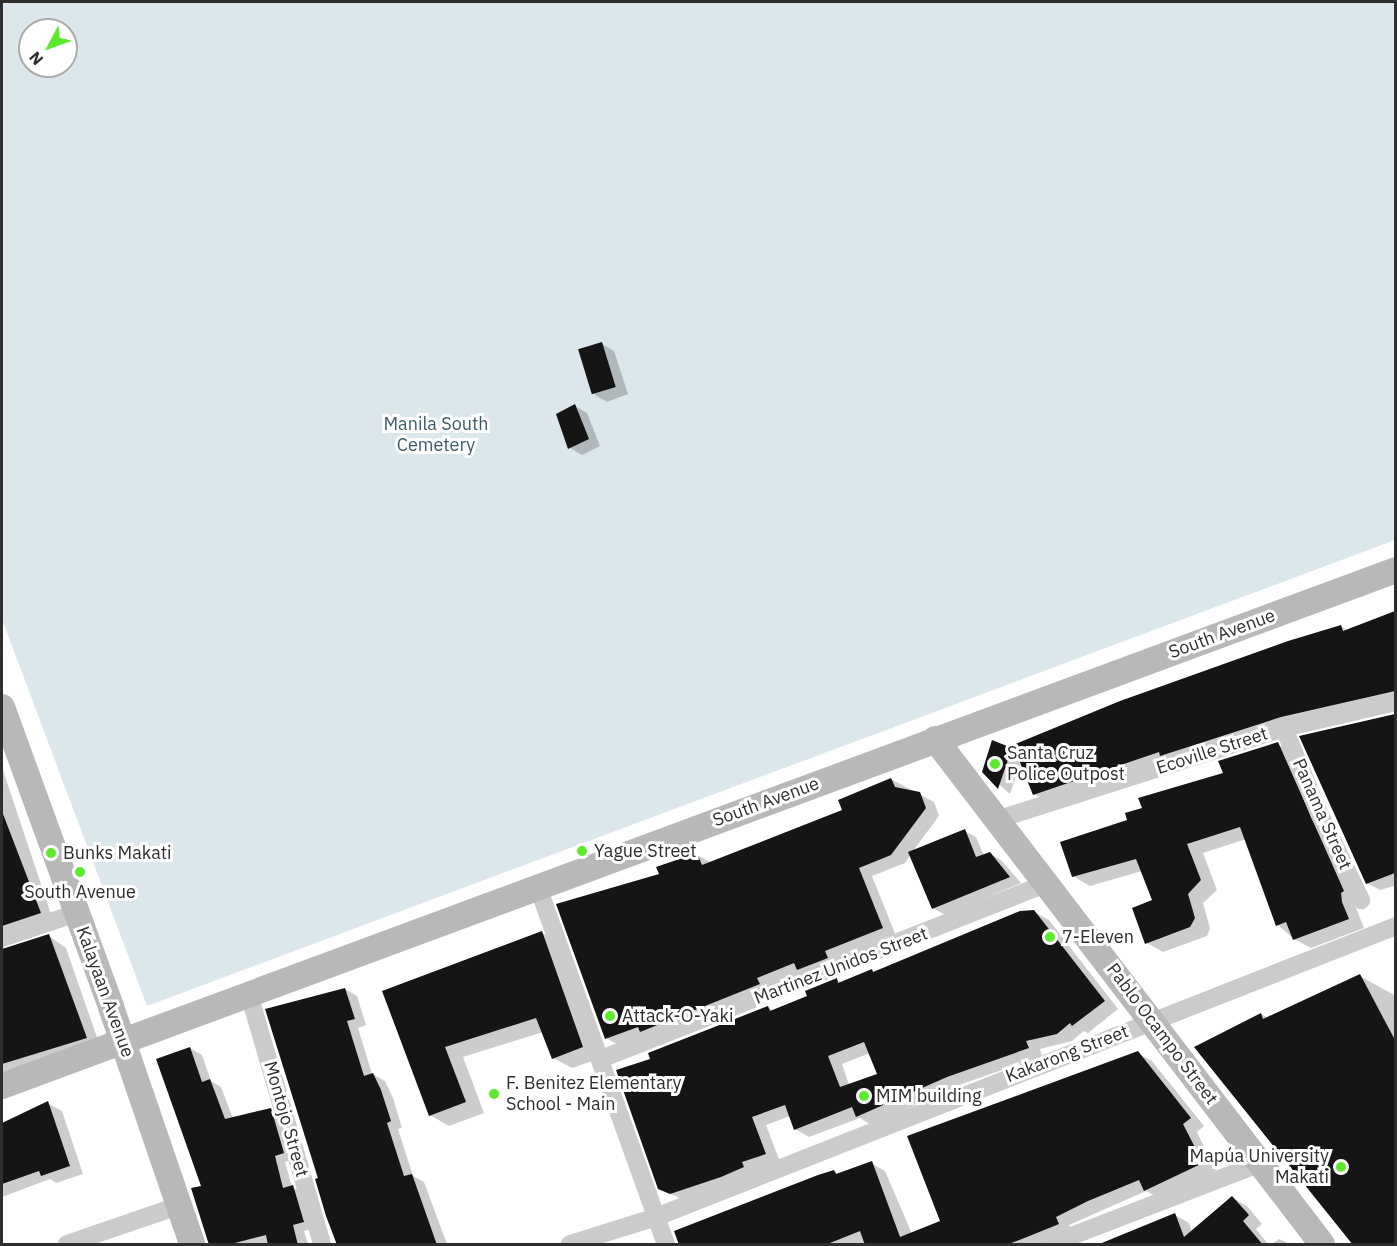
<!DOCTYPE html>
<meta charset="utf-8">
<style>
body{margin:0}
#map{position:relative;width:1397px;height:1246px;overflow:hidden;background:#fff;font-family:"IBM Plex Sans",sans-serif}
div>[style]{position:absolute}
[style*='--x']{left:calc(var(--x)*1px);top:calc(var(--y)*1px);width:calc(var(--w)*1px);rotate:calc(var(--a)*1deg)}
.green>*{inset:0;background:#dce7ec}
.shadow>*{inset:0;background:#0003}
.building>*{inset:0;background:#151515;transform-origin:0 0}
.minor>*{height:18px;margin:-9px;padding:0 9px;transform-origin:9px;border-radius:9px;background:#cbcbcb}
.secondary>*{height:26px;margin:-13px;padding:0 13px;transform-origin:13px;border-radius:13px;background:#b8b8b8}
.dots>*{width:16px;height:16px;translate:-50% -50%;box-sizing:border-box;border:3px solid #fff;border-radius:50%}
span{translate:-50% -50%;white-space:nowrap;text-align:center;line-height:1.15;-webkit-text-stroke:6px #fff;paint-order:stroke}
.park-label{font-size:18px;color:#3a5a6c}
.street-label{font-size:18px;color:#2e2e2e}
.poi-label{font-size:18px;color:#2e2e2e}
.left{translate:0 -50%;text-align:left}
.right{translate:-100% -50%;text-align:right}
.frame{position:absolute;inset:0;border:3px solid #2e2e2e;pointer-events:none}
.north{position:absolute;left:18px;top:18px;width:60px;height:60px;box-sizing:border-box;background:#fff;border:2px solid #ababab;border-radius:50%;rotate:229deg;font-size:16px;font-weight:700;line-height:24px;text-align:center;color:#2e2e2e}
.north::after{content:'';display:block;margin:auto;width:21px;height:27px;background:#5bea2c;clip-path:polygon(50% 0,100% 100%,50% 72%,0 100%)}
</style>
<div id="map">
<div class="green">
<div style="clip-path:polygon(evenodd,2px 2px,1395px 2px,1395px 540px,147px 1006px,2px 619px,2px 2px,30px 30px,66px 30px,66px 66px,30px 66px,30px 30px)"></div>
</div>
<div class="shadow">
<div style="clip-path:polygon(602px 344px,614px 351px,628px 394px,607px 402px,595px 395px)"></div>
<div style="clip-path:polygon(575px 406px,587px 413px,600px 446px,582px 455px,570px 448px,558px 414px)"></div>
<div style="clip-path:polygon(1396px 615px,1396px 702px,1048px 802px,1034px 794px,1021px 762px,1010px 794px,984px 771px,1011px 750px,1018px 754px,1341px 626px,1348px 631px)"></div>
<div style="clip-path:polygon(1396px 715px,1396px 890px,1394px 886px,1380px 890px,1367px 883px,1302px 737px)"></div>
<div style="clip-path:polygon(1277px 744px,1294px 753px,1364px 928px,1311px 948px,1294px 939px,1278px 925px,1246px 839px,1203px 853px,1217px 890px,1203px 903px,1210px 928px,1207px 936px,1163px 952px,1147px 943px,1154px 901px,1142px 871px,1090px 886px,1073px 876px,1143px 809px,1224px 773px)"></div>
<div style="clip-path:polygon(2px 767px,53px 920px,4px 943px,4px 949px,49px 936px,66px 948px,100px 1046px,2px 1079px)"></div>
<div style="clip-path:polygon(891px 779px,934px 802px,939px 816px,913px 851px,964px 831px,976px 837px,984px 856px,989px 853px,1001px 860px,1021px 883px,945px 915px,933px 908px,911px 854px,905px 863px,872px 876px,896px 936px,620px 1046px,606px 1038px,661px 874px,697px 855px,712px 863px,844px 811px)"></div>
<div style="clip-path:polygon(evenodd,1034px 912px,1049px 920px,1118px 1009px,1088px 1033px,1084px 1031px,1072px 1041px,1040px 1049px,1042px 1056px,962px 1084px,871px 1125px,860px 1118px,809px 1137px,795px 1129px,790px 1116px,766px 1125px,780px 1162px,685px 1201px,659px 1188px,652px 1060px,767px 1007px,774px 1011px,809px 997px,837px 980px,842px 983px,875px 973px,1034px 912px,870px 1053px,879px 1075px,849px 1085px,842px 1064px,870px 1053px)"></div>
<div style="clip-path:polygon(542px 933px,560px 943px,601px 1058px,572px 1068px,553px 1058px,543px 1032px,463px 1057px,484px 1113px,449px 1126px,430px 1115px,384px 992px)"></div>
<div style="clip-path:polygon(1360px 976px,1396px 996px,1396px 1244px,1354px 1244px,1261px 1014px,1268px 1018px)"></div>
<div style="clip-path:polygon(345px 989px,357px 996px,366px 1025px,358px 1028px,372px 1074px,385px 1081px,393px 1098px,402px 1128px,398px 1129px,413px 1176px,424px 1182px,447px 1244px,337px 1244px,267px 1010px)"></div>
<div style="clip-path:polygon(190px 1048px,202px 1055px,211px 1081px,221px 1087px,233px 1119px,270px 1110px,282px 1116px,294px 1159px,285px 1162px,292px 1187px,304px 1193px,314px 1228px,304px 1231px,308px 1244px,210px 1244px)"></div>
<div style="clip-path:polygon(1137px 1053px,1152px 1061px,1204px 1126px,1197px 1132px,1216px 1171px,1159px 1198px,1146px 1191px,1069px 1225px,1072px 1232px,1040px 1244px,680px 1244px,834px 1171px,839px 1175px,871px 1163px,885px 1171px,912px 1234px,942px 1222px)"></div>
<div style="clip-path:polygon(47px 1103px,62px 1111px,83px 1174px,56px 1183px,50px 1179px,2px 1197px,2px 1124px)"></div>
<div style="clip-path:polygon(1233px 1198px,1247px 1206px,1262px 1224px,1256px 1229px,1268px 1244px,1116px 1244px,1113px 1238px,1175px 1215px,1189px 1223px,1192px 1232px)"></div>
<div style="clip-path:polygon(1279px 1239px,1290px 1244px,1272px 1244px)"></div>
</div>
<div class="building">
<div style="left:602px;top:342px;width:47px;height:25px;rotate:73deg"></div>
<div style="clip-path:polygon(575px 404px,589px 439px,568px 449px,556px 414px)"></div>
<div style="clip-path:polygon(1395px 611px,1395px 691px,1281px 717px,1160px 756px,1159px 752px,1033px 795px,1013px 745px,1120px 701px,1288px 641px,1341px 625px,1343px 631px)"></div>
<div style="clip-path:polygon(1395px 714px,1395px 873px,1366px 884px,1299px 736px)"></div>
<div style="clip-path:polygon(992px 740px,1012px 748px,998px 789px,982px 772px)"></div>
<div style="clip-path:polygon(1278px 742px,1344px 891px,1341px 893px,1342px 902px,1349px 919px,1293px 940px,1286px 922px,1276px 926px,1240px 827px,1187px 844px,1201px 880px,1188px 894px,1195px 918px,1190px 927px,1145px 944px,1132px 908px,1152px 900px,1136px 859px,1072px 877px,1060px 842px,1127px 820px,1125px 813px,1142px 808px,1138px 798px,1223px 773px,1218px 761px)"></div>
<div style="clip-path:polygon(891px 778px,895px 787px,920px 792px,926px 808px,891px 855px,859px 868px,883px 928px,825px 951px,828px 958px,797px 970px,794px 963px,757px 978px,760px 984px,640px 1032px,638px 1027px,605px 1039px,556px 904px,659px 874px,656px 867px,697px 853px,702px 865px,842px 810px,838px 800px)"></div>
<div style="clip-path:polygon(3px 814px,41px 913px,2px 926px,2px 815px)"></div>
<div style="clip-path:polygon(965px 829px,976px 857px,990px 852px,1010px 877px,932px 909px,908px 852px)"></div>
<div style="clip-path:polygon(evenodd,1034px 910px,1105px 1001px,1072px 1026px,1070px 1023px,1057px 1034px,1026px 1041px,1029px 1048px,947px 1077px,856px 1117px,852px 1107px,794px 1130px,785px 1105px,752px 1117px,766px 1154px,742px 1162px,744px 1167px,721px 1177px,670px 1194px,658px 1189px,616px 1070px,650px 1059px,648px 1053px,768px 1006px,770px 1011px,807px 996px,805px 991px,837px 978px,838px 983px,872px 969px,873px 972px,1020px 911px,1034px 910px,864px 1042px,877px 1074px,840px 1087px,828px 1056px,864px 1042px)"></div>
<div style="clip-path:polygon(542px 931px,583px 1047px,552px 1059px,536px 1018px,445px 1047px,466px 1102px,429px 1116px,382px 991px)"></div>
<div style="clip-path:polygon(49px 934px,87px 1038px,2px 1064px,2px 949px)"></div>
<div style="clip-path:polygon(1360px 974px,1395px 1040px,1395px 1245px,1353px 1245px,1194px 1047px,1261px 1013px,1263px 1019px)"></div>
<div style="clip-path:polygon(345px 988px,355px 1019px,347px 1021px,364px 1076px,373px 1073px,381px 1090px,391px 1121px,387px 1123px,404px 1176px,412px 1174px,437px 1245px,337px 1245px,326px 1216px,315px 1179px,318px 1178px,265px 1009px)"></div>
<div style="clip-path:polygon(190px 1047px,202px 1082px,210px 1079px,225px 1119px,271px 1108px,284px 1153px,275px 1156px,283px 1188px,293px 1185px,304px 1222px,293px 1225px,298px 1245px,268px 1245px,266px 1235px,227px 1245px,209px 1245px,191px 1188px,201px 1186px,156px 1059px)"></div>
<div style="clip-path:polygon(1138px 1051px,1191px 1118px,1183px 1124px,1203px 1163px,1144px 1191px,1139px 1180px,1088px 1201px,1056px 1217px,1059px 1224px,1027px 1237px,1006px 1245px,865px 1245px,860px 1231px,825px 1245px,679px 1245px,674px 1231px,818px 1175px,834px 1170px,836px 1174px,872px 1161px,900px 1237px,940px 1221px,907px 1136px)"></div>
<div style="clip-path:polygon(48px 1101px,70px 1166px,41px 1176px,39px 1171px,2px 1184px,2px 1123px)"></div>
<div style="clip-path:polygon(1232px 1196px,1249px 1215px,1243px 1221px,1263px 1245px,1097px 1245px,1175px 1213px,1184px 1237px)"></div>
</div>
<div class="minor">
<div style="--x:1284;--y:728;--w:92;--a:67.6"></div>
<div style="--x:1319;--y:813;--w:97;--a:64.2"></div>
<div style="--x:996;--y:820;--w:302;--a:-17.7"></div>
<div style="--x:1284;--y:728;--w:115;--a:-13.1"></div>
<div style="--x:538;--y:887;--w:379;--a:70.3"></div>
<div style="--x:2;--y:938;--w:79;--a:-18.4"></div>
<div style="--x:249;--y:994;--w:260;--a:73.7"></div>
<div style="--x:601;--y:1059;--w:478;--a:-21.5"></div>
<div style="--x:67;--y:1244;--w:120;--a:-18.9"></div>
<div style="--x:570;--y:1244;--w:90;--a:-17.4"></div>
<div style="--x:656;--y:1217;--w:795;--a:-21.47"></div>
<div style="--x:1051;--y:1244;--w:225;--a:-21.1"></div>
</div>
<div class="secondary">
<div style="--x:2;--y:707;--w:319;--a:70"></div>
<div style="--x:111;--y:1007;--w:250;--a:71.1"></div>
<div style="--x:935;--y:739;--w:636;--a:52.54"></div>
<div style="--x:2;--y:1086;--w:1486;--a:-20.31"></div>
</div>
<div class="dots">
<div style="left:995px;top:764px;background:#5bea2c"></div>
<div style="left:582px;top:851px;background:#5bea2c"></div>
<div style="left:51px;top:853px;background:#5bea2c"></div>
<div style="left:80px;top:872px;background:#5bea2c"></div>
<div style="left:1050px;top:937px;background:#5bea2c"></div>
<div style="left:610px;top:1016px;background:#5bea2c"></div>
<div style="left:494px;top:1094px;background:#5bea2c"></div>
<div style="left:864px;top:1096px;background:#5bea2c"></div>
<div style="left:1341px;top:1167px;background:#5bea2c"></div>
</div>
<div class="park-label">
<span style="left:436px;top:435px">Manila South<br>Cemetery</span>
</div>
<div class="street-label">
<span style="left:1222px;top:634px;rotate:-20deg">South Avenue</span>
<span style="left:1212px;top:751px;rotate:-18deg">Ecoville Street</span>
<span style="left:766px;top:802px;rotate:-20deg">South Avenue</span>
<span style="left:1322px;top:814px;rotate:66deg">Panama Street</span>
<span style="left:841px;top:966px;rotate:-21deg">Martinez Unidos Street</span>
<span style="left:105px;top:992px;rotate:70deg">Kalayaan Avenue</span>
<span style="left:1162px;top:1034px;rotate:53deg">Pablo Ocampo Street</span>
<span style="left:1067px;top:1054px;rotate:-21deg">Kakarong Street</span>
<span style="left:286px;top:1119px;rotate:74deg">Montojo Street</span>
</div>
<div class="poi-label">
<span class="left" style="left:1007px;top:764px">Santa Cruz<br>Police Outpost</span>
<span class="left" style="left:594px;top:851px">Yague Street</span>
<span class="left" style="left:63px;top:853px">Bunks Makati</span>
<span style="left:80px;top:892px">South Avenue</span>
<span class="left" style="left:1062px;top:937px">7-Eleven</span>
<span class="left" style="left:622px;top:1016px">Attack-O-Yaki</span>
<span class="left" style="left:506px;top:1094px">F. Benitez Elementary<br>School - Main</span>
<span class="left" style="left:876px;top:1096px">MIM building</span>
<span class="right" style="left:1329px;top:1167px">Mapúa University<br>Makati</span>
</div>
<div class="frame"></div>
<div class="north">N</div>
</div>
